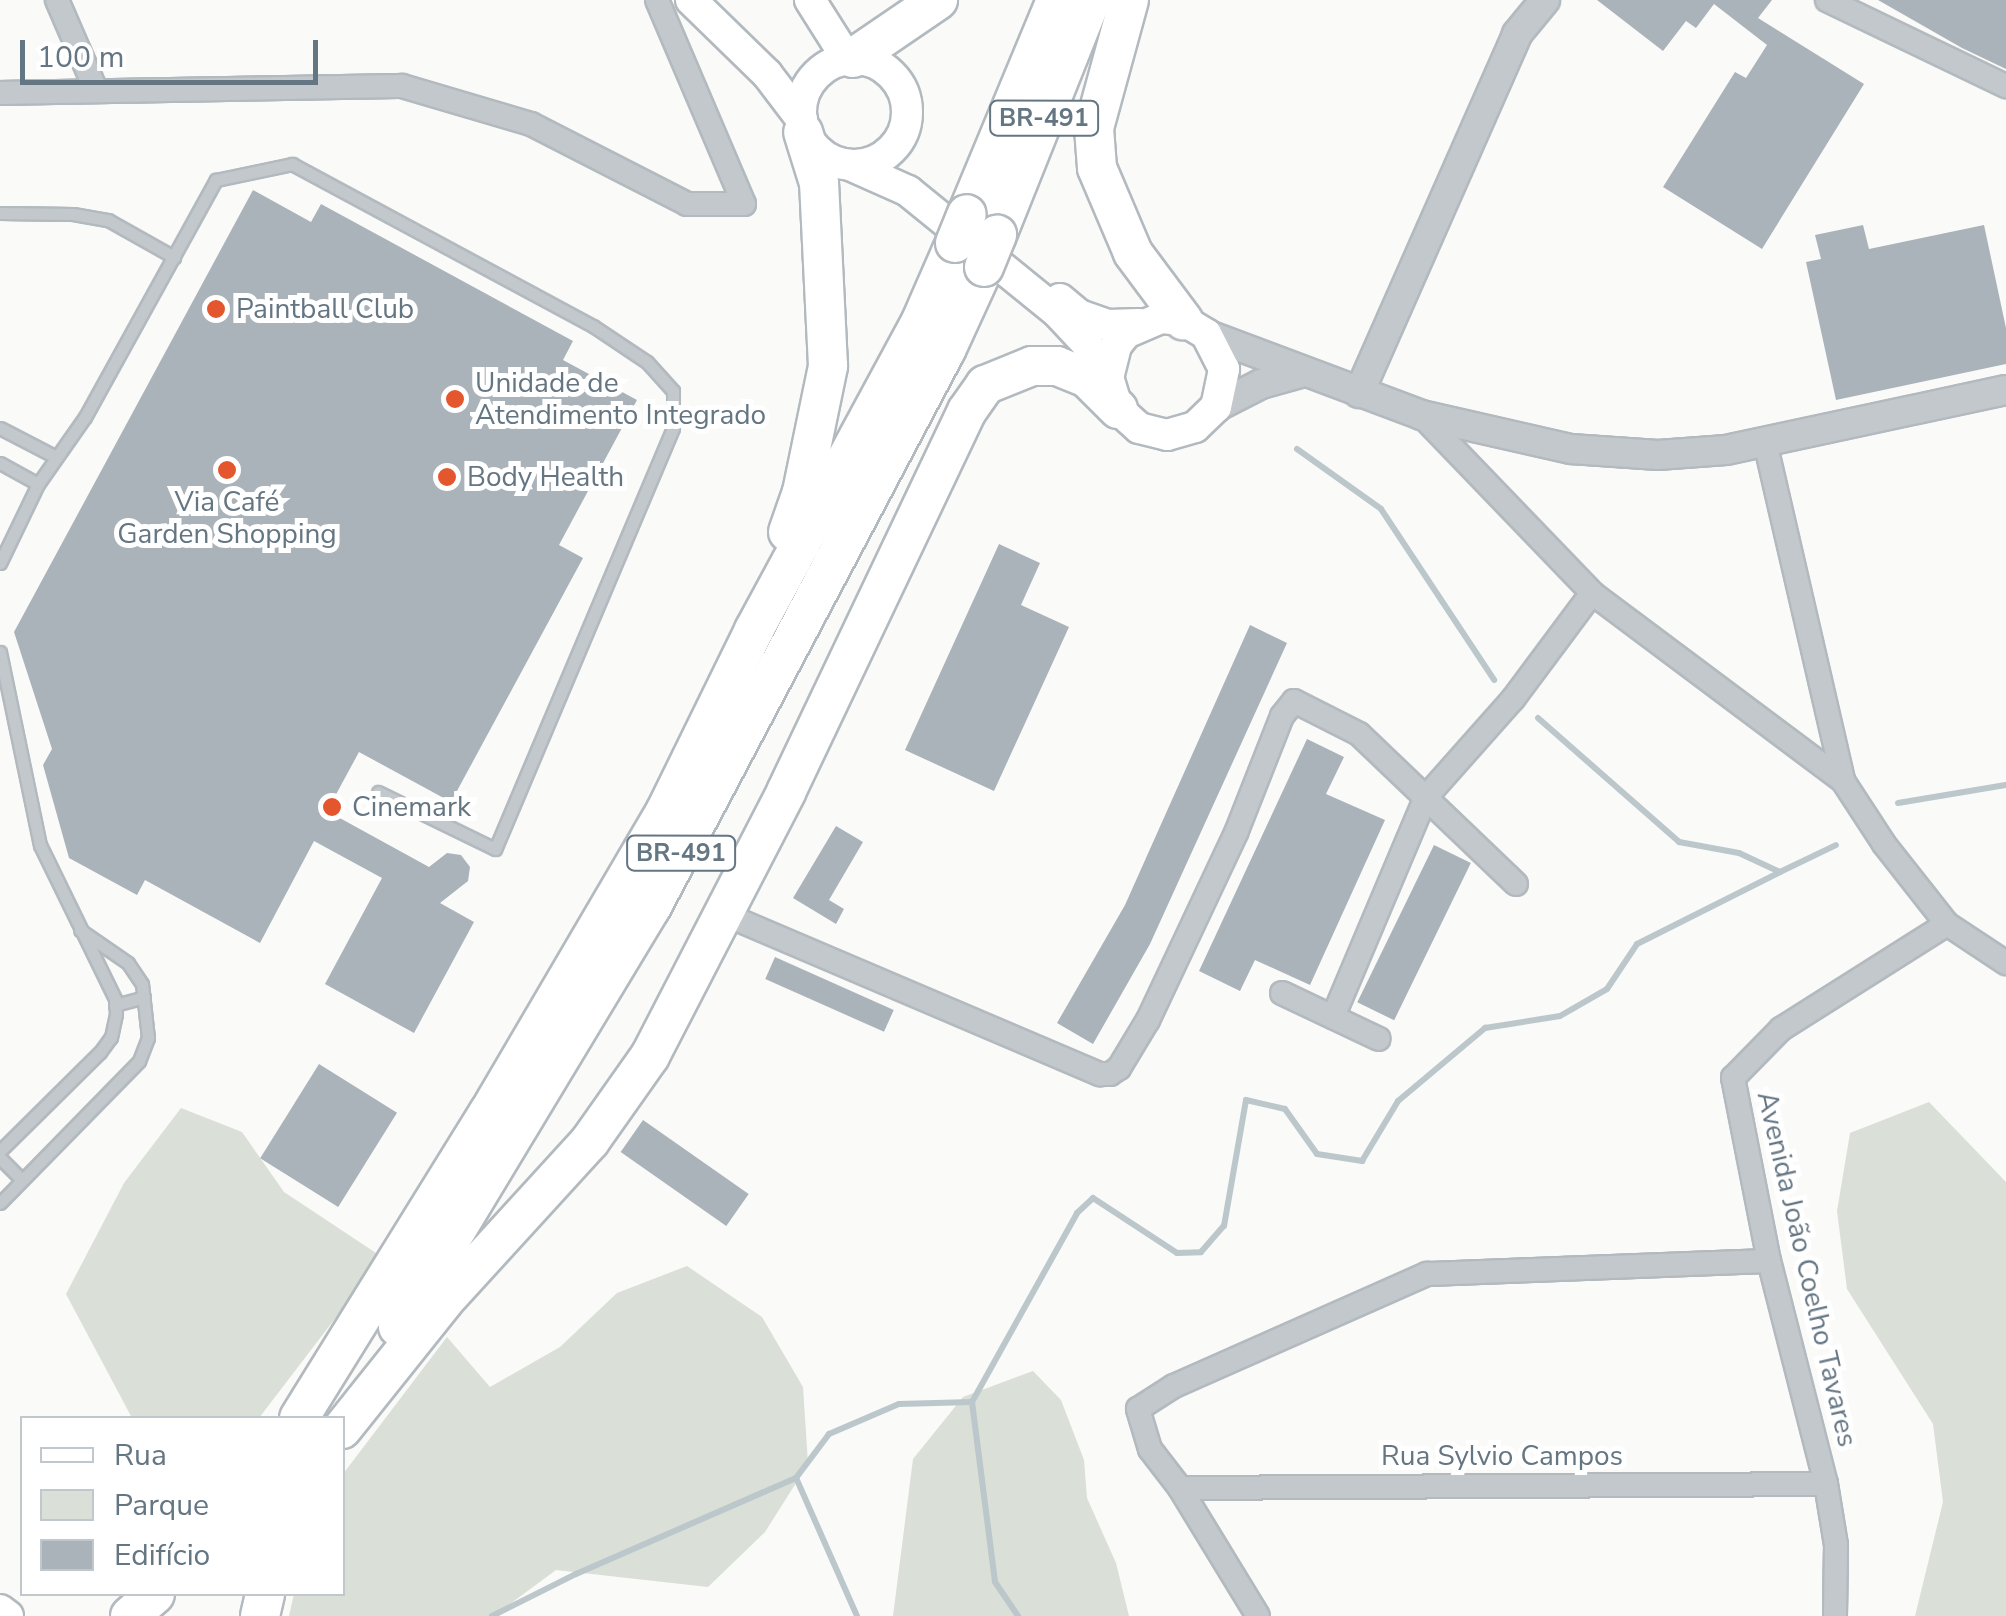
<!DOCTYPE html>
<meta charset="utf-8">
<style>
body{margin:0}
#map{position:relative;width:2006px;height:1616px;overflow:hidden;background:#fafaf8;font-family:"Nunito Sans",sans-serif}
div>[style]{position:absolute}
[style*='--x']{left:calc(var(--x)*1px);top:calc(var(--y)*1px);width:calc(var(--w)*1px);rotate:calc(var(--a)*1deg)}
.green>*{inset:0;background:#dadfd7}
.stream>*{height:6px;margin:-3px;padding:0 3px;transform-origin:3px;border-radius:3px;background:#bbc7cb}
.building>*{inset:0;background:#aab3b9;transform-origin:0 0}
.roads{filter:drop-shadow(2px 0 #b3babf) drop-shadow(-2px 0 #b3babf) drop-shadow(0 2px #b3babf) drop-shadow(0 -2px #b3babf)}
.service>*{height:11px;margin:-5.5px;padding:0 5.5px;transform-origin:5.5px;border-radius:5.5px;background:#c3c8cc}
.minor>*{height:22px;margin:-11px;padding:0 11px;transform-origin:11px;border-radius:11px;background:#c3c8cc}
.tertiary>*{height:28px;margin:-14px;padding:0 14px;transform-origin:14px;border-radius:14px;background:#c3c8cc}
.secondary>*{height:30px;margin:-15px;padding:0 15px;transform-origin:15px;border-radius:15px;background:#fff}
.secondary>.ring{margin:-15px;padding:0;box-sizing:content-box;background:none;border:30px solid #fff;border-radius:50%}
.trunk>*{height:38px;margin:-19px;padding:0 19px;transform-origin:19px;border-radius:19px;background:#fff}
.bridges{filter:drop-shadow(2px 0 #b4b9bd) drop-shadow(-2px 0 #b4b9bd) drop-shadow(0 2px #b4b9bd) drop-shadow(0 -2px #b4b9bd)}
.trunk-bridge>*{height:38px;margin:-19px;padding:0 19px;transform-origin:19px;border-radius:19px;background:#fff}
.dots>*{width:28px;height:28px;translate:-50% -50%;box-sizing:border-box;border:5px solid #fff;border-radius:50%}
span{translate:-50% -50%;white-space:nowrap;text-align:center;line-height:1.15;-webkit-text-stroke:10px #fff;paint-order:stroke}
.shield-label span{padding:2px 8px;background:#fff;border:2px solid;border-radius:8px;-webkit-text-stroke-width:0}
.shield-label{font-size:25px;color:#657683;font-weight:700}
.poi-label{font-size:28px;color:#657683}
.left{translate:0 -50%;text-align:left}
.street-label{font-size:28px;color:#657683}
.legend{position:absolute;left:20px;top:1416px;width:325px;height:180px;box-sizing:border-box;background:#fff;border:2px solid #c1c8cd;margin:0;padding:12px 18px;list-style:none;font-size:30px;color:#657683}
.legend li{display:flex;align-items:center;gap:20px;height:50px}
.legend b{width:50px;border:2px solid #c1c8cd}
.scale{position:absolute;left:20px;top:40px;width:298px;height:45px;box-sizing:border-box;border:5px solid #657683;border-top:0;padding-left:12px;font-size:30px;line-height:35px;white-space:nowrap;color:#657683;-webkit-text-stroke:8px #fff;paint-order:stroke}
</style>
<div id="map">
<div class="green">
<div style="clip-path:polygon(1929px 1102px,2006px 1182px,2006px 1616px,1915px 1616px,1943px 1502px,1933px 1424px,1847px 1289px,1837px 1211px,1850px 1133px)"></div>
<div style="clip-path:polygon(181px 1108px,242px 1132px,284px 1192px,382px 1257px,259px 1418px,132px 1418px,66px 1294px,124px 1183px)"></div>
<div style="clip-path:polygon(687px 1266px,762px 1317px,803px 1387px,808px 1464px,765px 1532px,708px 1587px,556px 1570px,494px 1616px,289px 1616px,294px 1594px,342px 1594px,343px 1474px,447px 1337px,490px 1387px,560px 1347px,617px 1293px)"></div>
<div style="clip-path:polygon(1033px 1371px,1061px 1400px,1084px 1460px,1087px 1498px,1116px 1563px,1129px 1616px,893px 1616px,913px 1459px,963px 1397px)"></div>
</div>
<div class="stream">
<div style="--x:1297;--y:449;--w:103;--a:35.5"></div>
<div style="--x:1381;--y:509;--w:205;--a:56.5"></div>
<div style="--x:1538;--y:718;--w:188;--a:41.3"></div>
<div style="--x:1679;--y:842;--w:61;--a:10.4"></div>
<div style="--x:1739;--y:853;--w:45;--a:24.9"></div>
<div style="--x:1780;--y:872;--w:62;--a:-25.7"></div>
<div style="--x:1898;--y:803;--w:109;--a:-9.5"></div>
<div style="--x:972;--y:1402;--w:181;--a:82.7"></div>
<div style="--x:995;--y:1582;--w:41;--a:55.9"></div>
<div style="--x:492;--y:1616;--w:94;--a:-26.6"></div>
<div style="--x:576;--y:1574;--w:240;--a:-23.6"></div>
<div style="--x:857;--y:1616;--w:151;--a:-113.8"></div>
<div style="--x:796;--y:1478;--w:55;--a:-53.1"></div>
<div style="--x:829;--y:1434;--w:76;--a:-23.2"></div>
<div style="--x:899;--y:1404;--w:73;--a:-1.6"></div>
<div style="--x:972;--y:1402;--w:216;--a:-60.9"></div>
<div style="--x:1077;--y:1213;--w:22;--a:-43"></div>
<div style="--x:1093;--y:1198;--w:100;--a:33.2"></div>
<div style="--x:1177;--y:1253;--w:24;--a:-2"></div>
<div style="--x:1201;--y:1252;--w:35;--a:-49"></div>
<div style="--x:1224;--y:1226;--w:128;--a:-80.1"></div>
<div style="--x:1246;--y:1100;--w:40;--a:13"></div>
<div style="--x:1285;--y:1109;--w:55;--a:54.6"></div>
<div style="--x:1317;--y:1154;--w:46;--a:8.8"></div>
<div style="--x:1362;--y:1161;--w:70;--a:-59"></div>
<div style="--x:1398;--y:1101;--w:114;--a:-40"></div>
<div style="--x:1485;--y:1028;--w:76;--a:-9.1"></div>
<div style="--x:1560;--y:1016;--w:54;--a:-29.9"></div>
<div style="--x:1607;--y:989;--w:54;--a:-56.3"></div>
<div style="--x:1637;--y:944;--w:160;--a:-26.7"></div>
</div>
<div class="building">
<div style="clip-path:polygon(1597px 0,1772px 0,1758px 18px,1864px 84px,1762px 249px,1663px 187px,1735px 72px,1746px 78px,1767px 45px,1714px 4px,1696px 28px,1686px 21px,1663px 51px)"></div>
<div style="clip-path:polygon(1878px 0,2006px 0,2006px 69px,1962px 48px)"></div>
<div style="clip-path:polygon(253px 190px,311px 222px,321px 204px,573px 341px,563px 360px,637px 400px,559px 545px,583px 558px,451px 802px,359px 752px,327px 811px,429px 867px,447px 853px,461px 855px,470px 867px,468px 881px,440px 903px,474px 922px,414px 1033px,325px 984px,382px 878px,314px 841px,260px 943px,145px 880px,137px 895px,69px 858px,43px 765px,52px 749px,14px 632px)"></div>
<div style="clip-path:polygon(1863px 225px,1869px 249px,1984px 225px,2006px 328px,2006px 364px,1836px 400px,1806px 262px,1821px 259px,1815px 235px)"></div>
<div style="clip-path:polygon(999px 544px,1040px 563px,1021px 605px,1069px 627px,994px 791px,905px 750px)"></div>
<div style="clip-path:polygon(1250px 625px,1287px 643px,1150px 944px,1093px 1044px,1057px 1023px,1125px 905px)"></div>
<div style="clip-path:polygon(1307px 739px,1344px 757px,1326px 794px,1385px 820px,1310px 985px,1255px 960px,1240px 991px,1199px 971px)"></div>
<div style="clip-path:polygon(836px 826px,863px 842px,829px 900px,844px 909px,836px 924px,793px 898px)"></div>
<div style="left:1434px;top:845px;width:41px;height:175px;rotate:26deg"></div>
<div style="left:775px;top:957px;width:130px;height:24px;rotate:24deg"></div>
<div style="left:319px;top:1064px;width:92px;height:111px;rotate:32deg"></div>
<div style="left:643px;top:1120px;width:129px;height:39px;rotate:35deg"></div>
</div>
<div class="roads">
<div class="service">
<div style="--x:0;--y:213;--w:73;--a:0.8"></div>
<div style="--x:73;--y:214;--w:36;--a:10"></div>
<div style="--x:108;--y:220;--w:76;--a:29.3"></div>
<div style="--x:0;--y:428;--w:63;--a:27.4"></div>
<div style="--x:0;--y:463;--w:43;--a:28.9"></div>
<div style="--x:0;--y:563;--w:88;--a:-64.3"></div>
<div style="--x:38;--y:484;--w:82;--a:-55"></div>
<div style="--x:85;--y:417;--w:271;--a:-61.1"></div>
<div style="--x:216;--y:180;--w:78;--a:-11.9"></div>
<div style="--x:292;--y:164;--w:342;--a:28.3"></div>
<div style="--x:593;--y:326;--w:65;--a:33.7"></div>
<div style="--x:647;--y:362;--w:39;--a:48"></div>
<div style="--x:673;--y:391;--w:37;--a:90"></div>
<div style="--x:673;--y:428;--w:457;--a:112.9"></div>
<div style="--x:495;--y:849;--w:130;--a:-154"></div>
<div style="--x:0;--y:652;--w:197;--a:78.3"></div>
<div style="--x:40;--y:845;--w:171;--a:64"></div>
<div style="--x:115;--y:999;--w:15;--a:86"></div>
<div style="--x:116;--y:1014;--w:24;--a:102"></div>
<div style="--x:111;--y:1037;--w:19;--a:126"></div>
<div style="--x:100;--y:1052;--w:141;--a:135.3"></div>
<div style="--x:115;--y:1005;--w:30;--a:-15"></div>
<div style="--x:0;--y:1158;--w:31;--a:45"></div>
<div style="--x:0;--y:1203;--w:199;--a:-45.6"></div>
<div style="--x:139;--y:1061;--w:25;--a:-69"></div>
<div style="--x:148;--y:1038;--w:54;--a:-96.3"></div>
<div style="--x:142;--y:984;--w:25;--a:-124"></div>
<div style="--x:128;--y:963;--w:58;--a:-145.5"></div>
</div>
<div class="minor">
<div style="--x:57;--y:0;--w:98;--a:66.6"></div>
<div style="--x:1827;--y:0;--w:199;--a:25.7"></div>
<div style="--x:0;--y:93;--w:402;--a:-1"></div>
<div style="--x:402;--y:86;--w:134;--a:16.4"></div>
<div style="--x:531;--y:124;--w:175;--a:27.1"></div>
<div style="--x:687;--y:204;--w:57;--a:0"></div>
<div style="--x:744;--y:204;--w:222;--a:-113.1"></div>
<div style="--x:1421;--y:415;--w:247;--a:46.1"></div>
<div style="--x:1592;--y:593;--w:314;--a:36.8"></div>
<div style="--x:1765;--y:442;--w:348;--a:77"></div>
<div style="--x:1843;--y:781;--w:75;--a:56.9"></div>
<div style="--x:1884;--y:844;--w:102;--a:51.8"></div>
<div style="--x:1947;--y:924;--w:71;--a:33.5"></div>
<div style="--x:724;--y:914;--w:409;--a:23.1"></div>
<div style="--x:1100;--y:1074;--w:10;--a:0"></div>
<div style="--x:1110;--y:1074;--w:11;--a:-34"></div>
<div style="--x:1119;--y:1068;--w:56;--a:-58.9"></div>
<div style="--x:1148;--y:1020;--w:207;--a:-64.8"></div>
<div style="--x:1236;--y:833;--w:126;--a:-68.5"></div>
<div style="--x:1282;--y:716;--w:19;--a:-51"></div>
<div style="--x:1294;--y:701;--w:73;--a:26.9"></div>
<div style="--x:1359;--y:734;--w:217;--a:43.7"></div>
<div style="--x:1282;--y:993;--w:107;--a:25.4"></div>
<div style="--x:1333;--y:1017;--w:239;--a:-67.1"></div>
<div style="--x:1426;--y:797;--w:131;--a:-48.4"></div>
<div style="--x:1513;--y:699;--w:132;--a:-53.3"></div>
<div style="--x:1180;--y:1488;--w:646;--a:-0.35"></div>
<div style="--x:1258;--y:1616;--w:150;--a:-121.4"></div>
<div style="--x:1180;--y:1488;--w:49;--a:-127.6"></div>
<div style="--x:1150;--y:1449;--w:42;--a:-106.7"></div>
<div style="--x:1138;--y:1409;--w:43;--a:-32.6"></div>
<div style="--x:1174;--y:1386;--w:277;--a:-23.9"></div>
<div style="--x:1427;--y:1274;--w:342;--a:-2.2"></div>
<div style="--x:1835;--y:1616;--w:71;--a:-89.2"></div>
<div style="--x:1836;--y:1545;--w:62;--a:-99.3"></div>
<div style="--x:1826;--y:1484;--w:230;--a:-104.3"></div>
<div style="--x:1769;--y:1261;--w:187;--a:-101.1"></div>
<div style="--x:1733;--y:1078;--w:69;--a:-45.6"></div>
<div style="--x:1781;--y:1029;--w:196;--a:-32.3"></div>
</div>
<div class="tertiary">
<div style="--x:1206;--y:334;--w:230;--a:20.6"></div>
<div style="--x:1421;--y:415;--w:154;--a:12.8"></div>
<div style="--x:1571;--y:449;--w:87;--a:3.9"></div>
<div style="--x:1658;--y:455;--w:68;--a:-4.2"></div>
<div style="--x:1726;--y:450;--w:286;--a:-12.1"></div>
<div style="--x:1359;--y:393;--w:392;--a:-66.2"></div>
<div style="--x:1517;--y:34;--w:44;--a:-50.5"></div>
<div style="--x:1216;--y:407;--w:51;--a:-27.1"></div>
<div style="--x:1261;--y:384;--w:41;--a:-15.4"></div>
</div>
<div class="secondary">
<div style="--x:691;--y:0;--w:106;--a:44.2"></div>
<div style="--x:767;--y:74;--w:58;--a:52.7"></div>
<div style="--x:810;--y:0;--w:67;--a:57.7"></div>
<div class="ring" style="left:801px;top:59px;width:76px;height:76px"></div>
<div style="--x:850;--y:165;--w:64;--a:24.1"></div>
<div style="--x:908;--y:191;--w:193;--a:39.1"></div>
<div style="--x:1058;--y:313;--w:42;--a:46.9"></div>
<div style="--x:1087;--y:344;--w:39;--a:58"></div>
<div style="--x:1108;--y:377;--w:34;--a:73"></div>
<div style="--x:1118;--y:409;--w:28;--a:42"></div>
<div style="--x:1139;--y:428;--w:29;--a:14"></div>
<div style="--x:1167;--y:435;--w:29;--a:-16"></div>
<div style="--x:1195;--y:427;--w:29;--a:-44"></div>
<div style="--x:1216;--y:407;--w:39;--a:-78"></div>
<div style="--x:1224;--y:369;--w:39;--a:-117"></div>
<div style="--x:1206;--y:334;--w:27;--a:-149"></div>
<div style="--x:1183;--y:320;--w:22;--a:-175"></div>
<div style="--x:1161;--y:318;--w:38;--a:157"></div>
<div style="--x:1126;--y:333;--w:16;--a:128"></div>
<div style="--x:1116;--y:346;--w:32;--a:104"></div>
<div style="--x:1060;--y:299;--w:25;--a:40"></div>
<div style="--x:1079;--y:315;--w:31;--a:19"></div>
<div style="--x:1108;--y:325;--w:31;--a:-2"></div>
<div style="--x:0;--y:1610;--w:10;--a:37"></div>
</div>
<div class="trunk">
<div style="--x:1129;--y:0;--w:133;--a:105.3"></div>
<div style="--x:1094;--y:128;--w:40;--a:85.7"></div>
<div style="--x:1097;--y:168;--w:92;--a:67"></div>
<div style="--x:1133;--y:253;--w:84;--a:53.3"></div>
<div style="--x:853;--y:58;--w:103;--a:-34.3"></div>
<div style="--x:967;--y:214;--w:232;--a:-67.4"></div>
<div style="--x:997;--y:235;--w:253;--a:-68.2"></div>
<div style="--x:788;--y:532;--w:42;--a:-70.7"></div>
<div style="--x:802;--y:492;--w:129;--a:-78.3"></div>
<div style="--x:828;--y:366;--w:183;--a:-92.8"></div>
<div style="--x:819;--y:183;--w:53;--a:-107.4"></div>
<div style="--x:398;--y:1327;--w:489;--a:-58.9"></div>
<div style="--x:651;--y:908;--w:631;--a:-62.14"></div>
<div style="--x:946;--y:350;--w:91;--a:-65.4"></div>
<div style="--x:299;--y:1418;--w:360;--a:-58.2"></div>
<div style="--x:489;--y:1112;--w:350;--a:-59.6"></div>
<div style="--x:666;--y:810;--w:200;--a:-63.9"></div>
<div style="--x:754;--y:630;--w:351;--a:-61.6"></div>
<div style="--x:921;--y:321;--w:85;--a:-66.4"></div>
<div style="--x:342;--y:1429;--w:164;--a:-51.4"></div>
<div style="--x:444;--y:1301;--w:217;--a:-47.6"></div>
<div style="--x:590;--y:1141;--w:104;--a:-54.8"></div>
<div style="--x:650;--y:1056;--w:297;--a:-62.7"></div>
<div style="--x:786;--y:792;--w:422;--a:-64.6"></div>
<div style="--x:967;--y:411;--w:32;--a:-55"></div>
<div style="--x:985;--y:385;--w:51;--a:-22"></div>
<div style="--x:1032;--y:366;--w:25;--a:0"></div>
<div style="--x:1057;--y:366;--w:32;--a:22"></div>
<div style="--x:1087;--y:378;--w:44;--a:45"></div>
<div style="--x:130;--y:1616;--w:33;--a:-41"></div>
<div style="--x:260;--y:1616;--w:23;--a:-77"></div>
</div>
</div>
<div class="bridges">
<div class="trunk-bridge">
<div style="--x:955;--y:243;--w:31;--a:-68"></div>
<div style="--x:984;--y:267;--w:35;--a:-68"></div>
</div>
</div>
<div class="dots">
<div style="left:216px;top:309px;background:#e4572e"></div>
<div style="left:455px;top:399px;background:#e4572e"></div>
<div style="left:227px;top:470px;background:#e4572e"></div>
<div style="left:447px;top:477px;background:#e4572e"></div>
<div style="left:332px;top:807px;background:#e4572e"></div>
</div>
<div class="shield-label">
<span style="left:1044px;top:118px">BR-491</span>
<span style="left:681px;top:853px">BR-491</span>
</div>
<div class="poi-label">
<span class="left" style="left:236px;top:309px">Paintball Club</span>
<span class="left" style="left:475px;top:399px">Unidade de<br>Atendimento Integrado</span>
<span class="left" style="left:467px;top:477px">Body Health</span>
<span style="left:227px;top:518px">Via Café<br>Garden Shopping</span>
<span class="left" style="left:352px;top:807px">Cinemark</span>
</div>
<div class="street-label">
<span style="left:1807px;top:1269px;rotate:77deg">Avenida João Coelho Tavares</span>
<span style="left:1502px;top:1456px">Rua Sylvio Campos</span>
</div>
<ul class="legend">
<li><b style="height:12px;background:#fff"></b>Rua</li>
<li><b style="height:28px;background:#dadfd7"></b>Parque</li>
<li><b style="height:28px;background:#aab3b9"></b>Edifício</li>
</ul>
<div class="scale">100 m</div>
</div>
